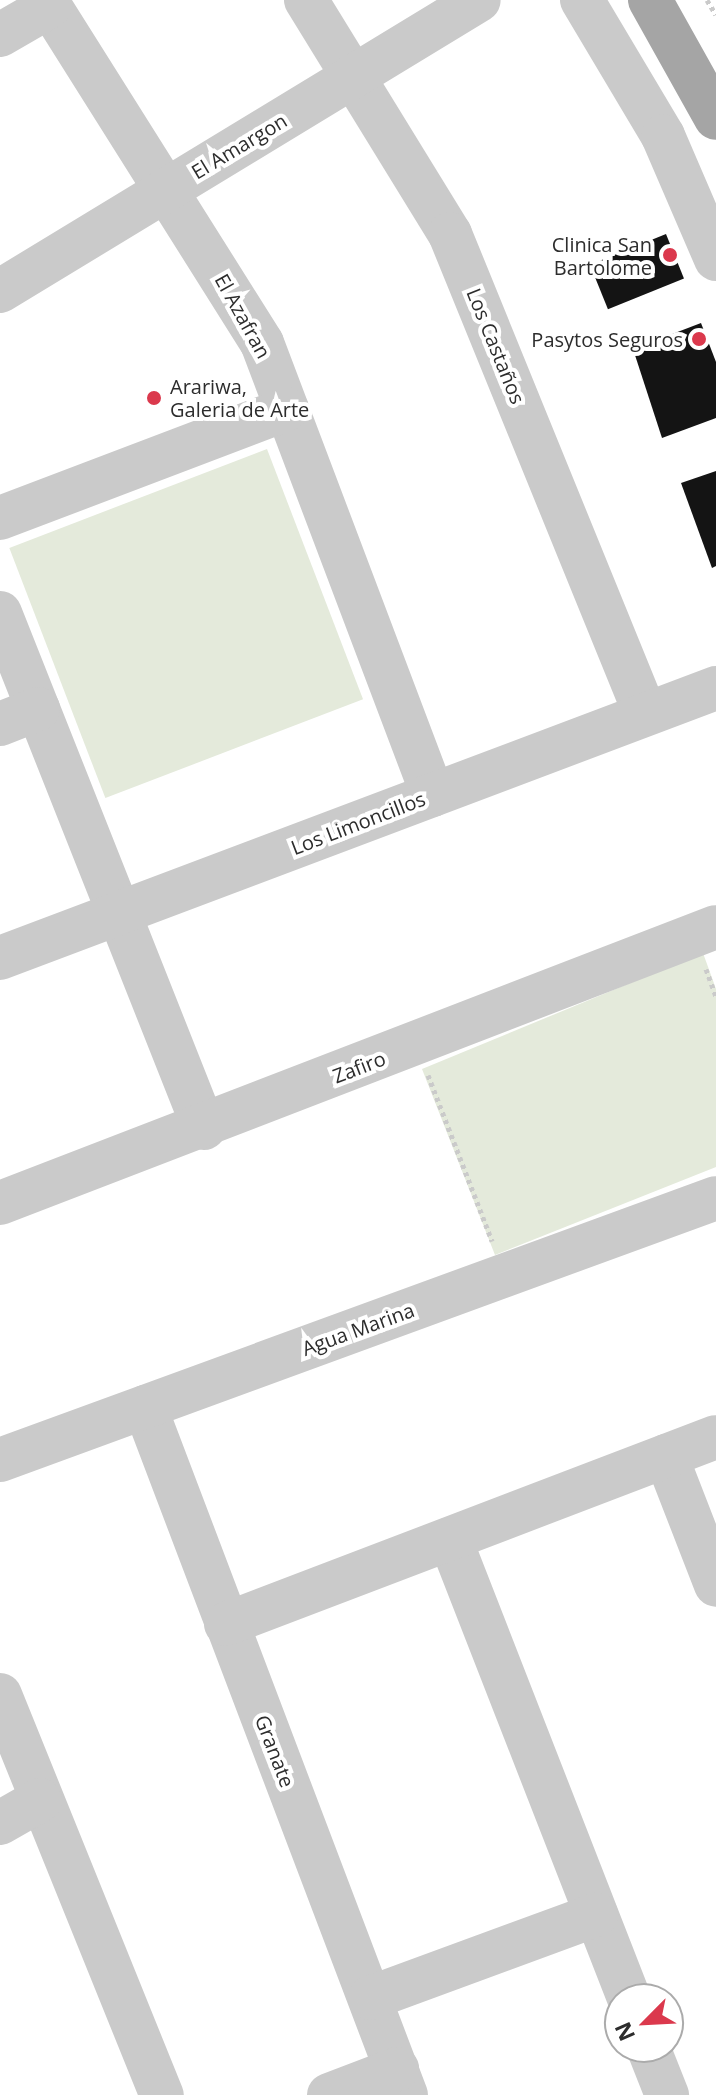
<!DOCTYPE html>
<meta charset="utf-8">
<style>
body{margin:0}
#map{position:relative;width:716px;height:2095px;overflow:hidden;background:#fff;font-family:"Open Sans",sans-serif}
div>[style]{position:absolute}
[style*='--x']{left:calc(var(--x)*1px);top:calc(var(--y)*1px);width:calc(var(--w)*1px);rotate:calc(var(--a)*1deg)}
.green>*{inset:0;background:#e4eadb;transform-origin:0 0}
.building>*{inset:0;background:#141414;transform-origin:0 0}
.path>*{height:5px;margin-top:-2.5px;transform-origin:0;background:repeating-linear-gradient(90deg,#cacaca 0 4px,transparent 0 8px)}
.minor>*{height:44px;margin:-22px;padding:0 22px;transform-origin:22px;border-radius:22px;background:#cacaca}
.major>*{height:44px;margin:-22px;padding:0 22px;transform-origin:22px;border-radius:22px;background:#a5a5a5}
.dots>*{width:22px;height:22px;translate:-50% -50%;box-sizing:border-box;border:4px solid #fff;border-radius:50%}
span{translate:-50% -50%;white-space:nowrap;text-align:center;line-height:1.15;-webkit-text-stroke:8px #fff;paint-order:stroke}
.street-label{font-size:20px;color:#2d2d2d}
.poi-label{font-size:20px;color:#2d2d2d}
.right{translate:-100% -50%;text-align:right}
.left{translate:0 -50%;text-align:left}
.north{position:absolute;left:604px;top:1983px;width:80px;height:80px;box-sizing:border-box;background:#fff;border:2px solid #ababab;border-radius:50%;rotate:246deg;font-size:22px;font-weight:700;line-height:32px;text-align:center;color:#2d2d2d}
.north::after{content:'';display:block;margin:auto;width:28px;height:36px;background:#db394d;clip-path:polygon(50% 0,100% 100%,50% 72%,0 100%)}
</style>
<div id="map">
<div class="green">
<div style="left:267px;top:449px;width:268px;height:276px;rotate:69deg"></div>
<div style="clip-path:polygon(703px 953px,716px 989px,716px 1167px,495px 1255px,422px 1069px)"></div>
</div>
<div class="building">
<div style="left:666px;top:234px;width:48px;height:82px;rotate:68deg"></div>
<div style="clip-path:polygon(701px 323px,716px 362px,716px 418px,662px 438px,633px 349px)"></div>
<div style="clip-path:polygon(716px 471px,716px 566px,712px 568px,681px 483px)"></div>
</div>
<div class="path">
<div style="--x:707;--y:0;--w:17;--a:59"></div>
<div style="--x:706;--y:969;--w:30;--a:70"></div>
<div style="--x:428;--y:1075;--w:178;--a:68.9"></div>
</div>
<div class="minor">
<div style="--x:46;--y:0;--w:405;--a:57.8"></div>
<div style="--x:262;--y:343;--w:483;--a:69.3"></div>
<div style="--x:306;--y:0;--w:275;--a:58.4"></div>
<div style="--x:450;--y:234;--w:517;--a:67.85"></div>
<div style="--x:582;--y:0;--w:158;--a:59.2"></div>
<div style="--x:663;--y:136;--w:134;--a:66.7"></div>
<div style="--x:0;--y:35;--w:58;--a:-30.1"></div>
<div style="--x:0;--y:291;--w:560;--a:-31.28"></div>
<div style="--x:0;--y:518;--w:307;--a:-20.8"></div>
<div style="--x:0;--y:613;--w:554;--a:68.39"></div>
<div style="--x:0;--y:724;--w:41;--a:-21.5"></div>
<div style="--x:0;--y:958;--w:765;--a:-20.66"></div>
<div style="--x:0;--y:1203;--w:767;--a:-21.08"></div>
<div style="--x:145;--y:1407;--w:736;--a:69.23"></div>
<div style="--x:666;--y:1456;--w:138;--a:68.8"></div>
<div style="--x:0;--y:1460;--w:762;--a:-20.1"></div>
<div style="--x:450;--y:1539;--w:494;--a:68.7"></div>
<div style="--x:226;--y:1624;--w:524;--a:-20.89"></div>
<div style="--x:0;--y:1695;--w:432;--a:68"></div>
<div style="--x:0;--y:1823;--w:46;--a:-29.9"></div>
<div style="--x:370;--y:1998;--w:241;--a:-20.2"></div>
<div style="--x:648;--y:2047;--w:52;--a:68.4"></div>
<div style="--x:329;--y:2095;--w:73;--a:-20.9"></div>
</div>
<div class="major">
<div style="--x:650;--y:0;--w:135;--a:60.8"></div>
</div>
<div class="dots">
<div style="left:670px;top:255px;background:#db394d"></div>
<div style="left:699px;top:339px;background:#db394d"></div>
<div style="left:154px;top:398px;background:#db394d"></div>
</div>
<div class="street-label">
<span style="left:239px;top:146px;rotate:-31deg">El Amargon</span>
<span style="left:243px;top:316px;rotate:61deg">El Azafran</span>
<span style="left:496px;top:346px;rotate:68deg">Los Castaños</span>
<span style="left:358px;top:823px;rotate:-21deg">Los Limoncillos</span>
<span style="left:359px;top:1067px;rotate:-21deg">Zafiro</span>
<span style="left:358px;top:1329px;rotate:-20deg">Agua Marina</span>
<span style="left:275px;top:1751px;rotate:69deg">Granate</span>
</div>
<div class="poi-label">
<span class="right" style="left:652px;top:256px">Clinica San<br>Bartolome</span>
<span class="right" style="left:683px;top:339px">Pasytos Seguros</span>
<span class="left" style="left:170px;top:398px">Arariwa,<br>Galeria de Arte</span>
</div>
<div class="north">N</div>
</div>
